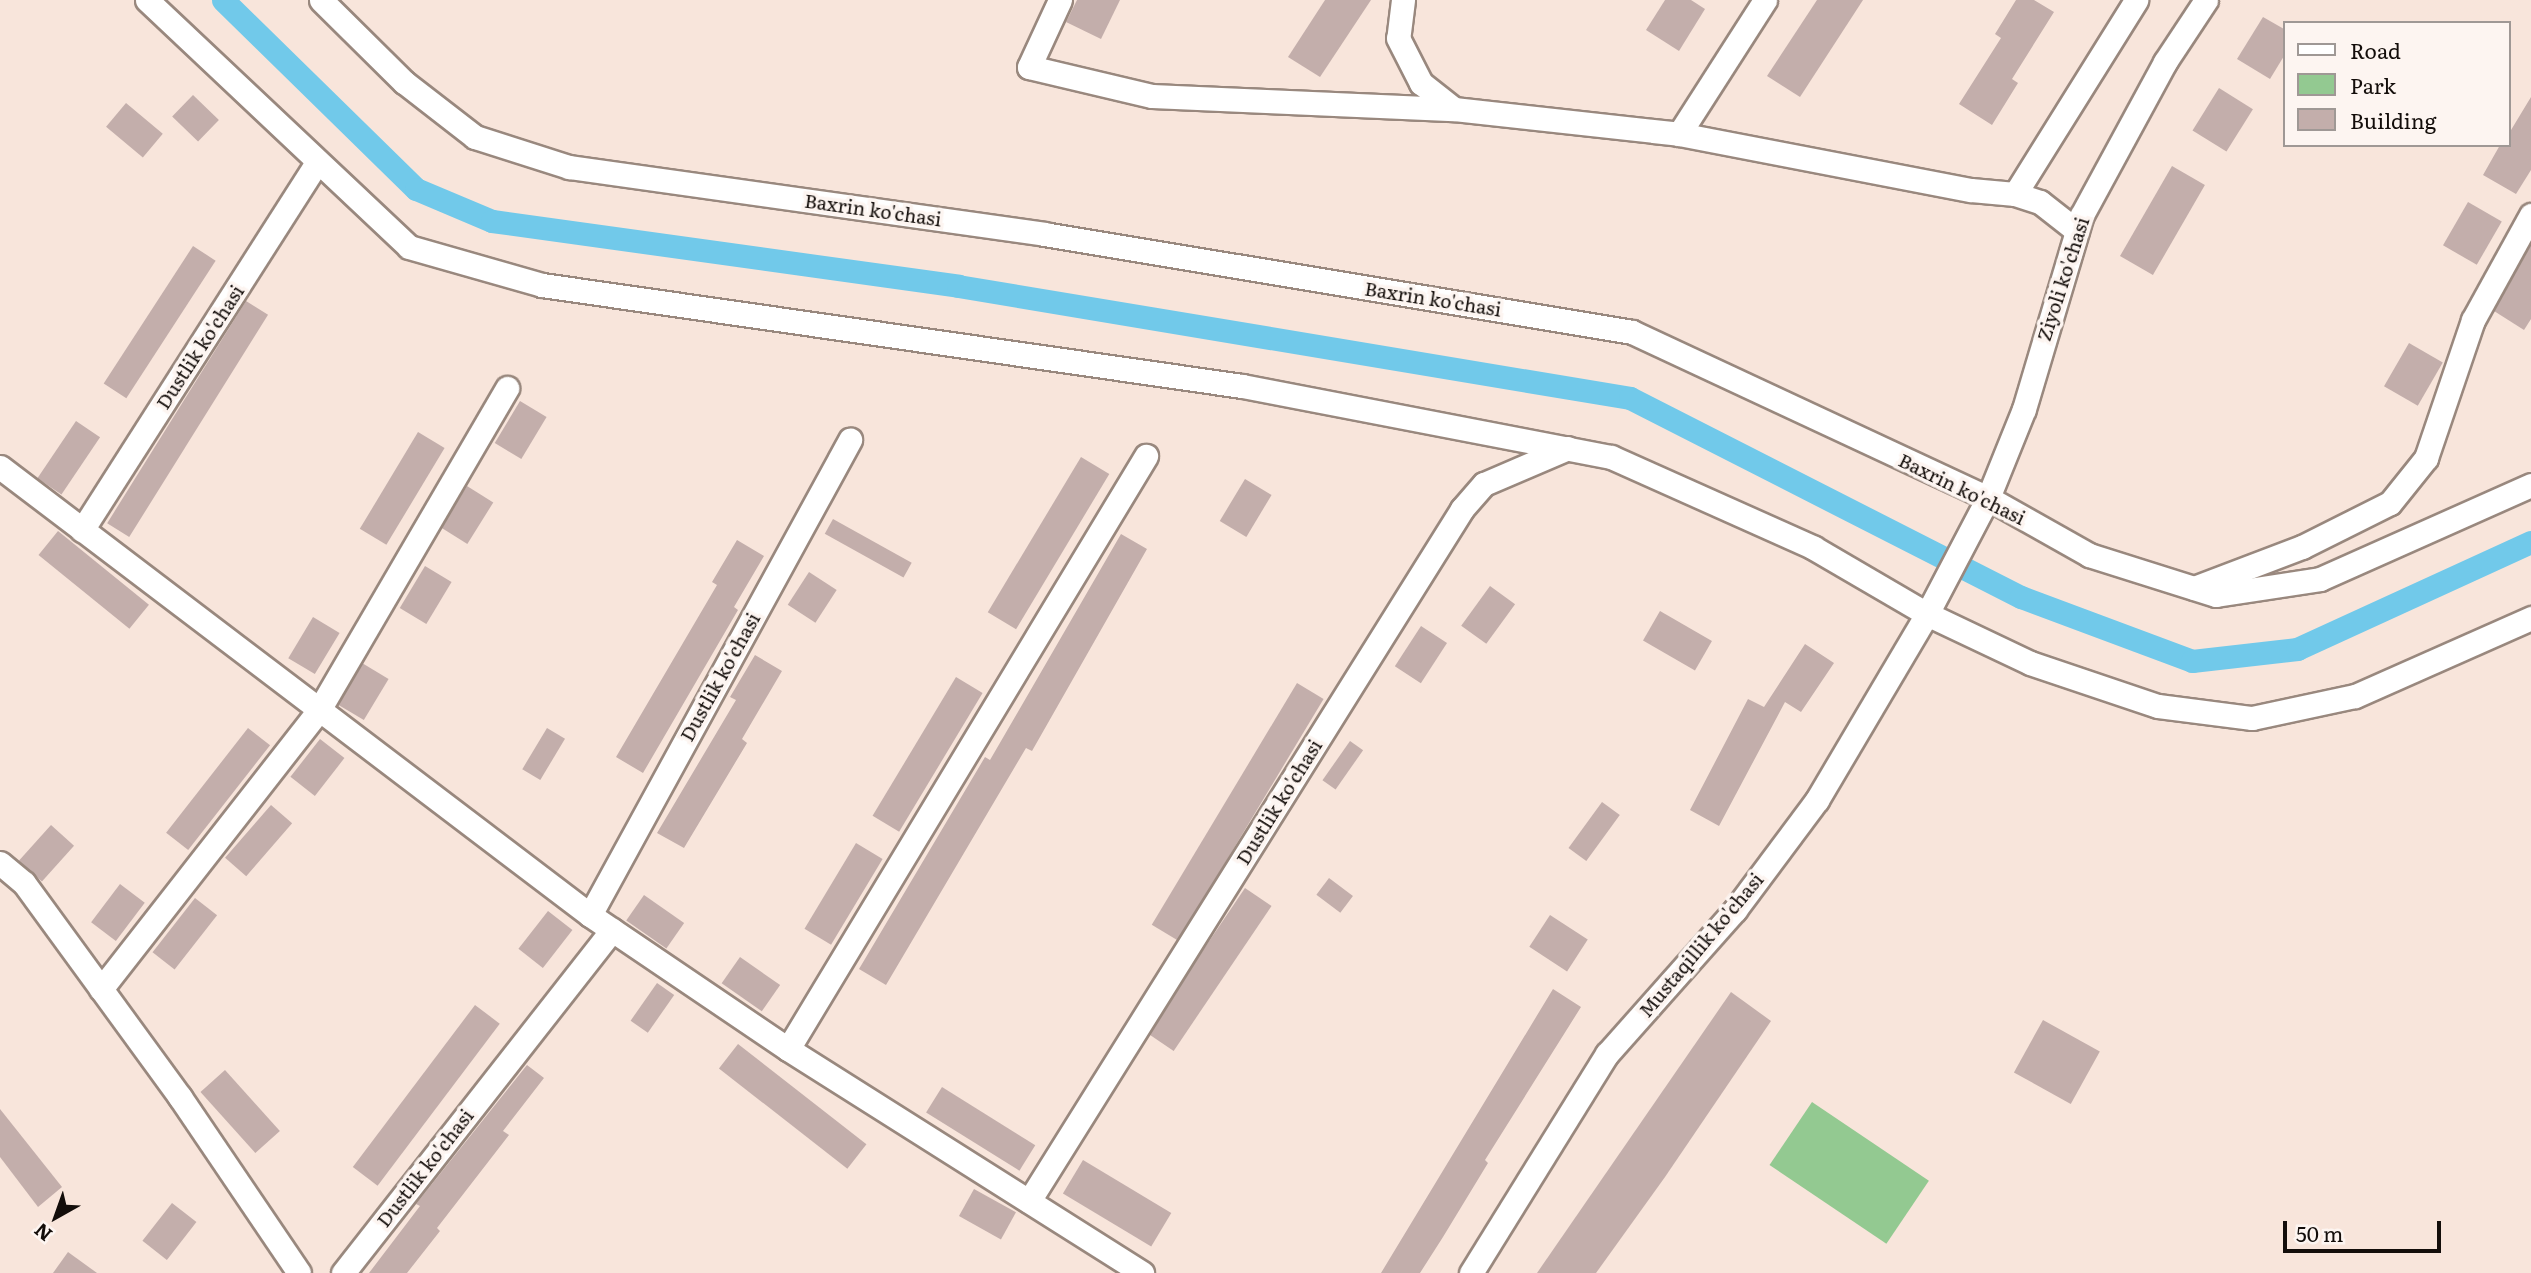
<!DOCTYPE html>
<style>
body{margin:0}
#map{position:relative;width:2531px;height:1273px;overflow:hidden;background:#f8e5db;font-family:Literata,serif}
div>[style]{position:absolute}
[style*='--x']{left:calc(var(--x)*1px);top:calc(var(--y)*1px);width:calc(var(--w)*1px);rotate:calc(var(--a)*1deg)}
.green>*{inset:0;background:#93c991;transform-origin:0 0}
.canal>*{height:23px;margin:-11.5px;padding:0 11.5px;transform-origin:11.5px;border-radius:11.5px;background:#71c9ea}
.building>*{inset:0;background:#c3aeab;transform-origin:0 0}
.roads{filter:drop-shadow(2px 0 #99887e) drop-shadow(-2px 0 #99887e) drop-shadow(0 2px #99887e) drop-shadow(0 -2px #99887e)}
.street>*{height:23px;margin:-11.5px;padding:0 11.5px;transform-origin:11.5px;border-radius:11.5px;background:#fff}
span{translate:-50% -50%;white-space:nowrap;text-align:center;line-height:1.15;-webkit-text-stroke:7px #fdf5f1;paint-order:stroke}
.street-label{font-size:19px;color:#130d0a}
.legend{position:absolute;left:2283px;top:21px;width:228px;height:126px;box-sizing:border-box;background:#fdf5f1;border:2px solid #9f9895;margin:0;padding:9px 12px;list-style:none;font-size:21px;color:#130d0a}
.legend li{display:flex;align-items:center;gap:14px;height:35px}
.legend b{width:35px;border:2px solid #9f9895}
.north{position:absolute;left:21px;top:1182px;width:70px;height:70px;-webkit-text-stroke:5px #fdf5f1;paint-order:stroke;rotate:220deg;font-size:19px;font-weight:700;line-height:28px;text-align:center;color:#130d0a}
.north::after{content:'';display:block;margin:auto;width:24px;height:32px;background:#130d0a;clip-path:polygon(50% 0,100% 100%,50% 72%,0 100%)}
.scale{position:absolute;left:2283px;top:1221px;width:158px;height:32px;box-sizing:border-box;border:4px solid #130d0a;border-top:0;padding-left:9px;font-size:21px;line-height:24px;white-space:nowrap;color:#130d0a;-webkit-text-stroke:5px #fdf5f1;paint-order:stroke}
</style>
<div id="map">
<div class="green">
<div style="left:1812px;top:1102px;width:141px;height:76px;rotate:34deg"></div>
</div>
<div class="canal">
<div style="--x:223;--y:0;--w:270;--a:44.4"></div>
<div style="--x:416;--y:189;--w:82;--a:22.8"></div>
<div style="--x:492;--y:221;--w:471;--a:7.9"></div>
<div style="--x:958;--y:286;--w:681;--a:9.46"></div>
<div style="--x:1630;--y:398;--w:439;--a:27"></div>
<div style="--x:2021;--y:597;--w:183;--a:20.5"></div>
<div style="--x:2192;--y:661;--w:106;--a:-6.5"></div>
<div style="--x:2297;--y:649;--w:257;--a:-24.6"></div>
</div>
<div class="building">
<div style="clip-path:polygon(1077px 0,1120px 0,1101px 39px,1066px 22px)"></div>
<div style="clip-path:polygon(1325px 0,1371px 0,1320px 77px,1288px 57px)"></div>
<div style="clip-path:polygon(1665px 0,1691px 0,1705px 9px,1679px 51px,1646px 30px)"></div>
<div style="clip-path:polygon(1817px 0,1863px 0,1800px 97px,1767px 76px)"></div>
<div style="clip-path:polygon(2016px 0,2034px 0,2054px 12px,2012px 79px,2018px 83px,1992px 125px,1959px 104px,2001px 38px,1995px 34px)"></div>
<div style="clip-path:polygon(2263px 17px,2284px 29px,2284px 56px,2270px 79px,2237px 59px)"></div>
<div style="left:2219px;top:88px;width:40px;height:50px;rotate:32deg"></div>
<div style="left:193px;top:95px;width:36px;height:30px;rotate:44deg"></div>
<div style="clip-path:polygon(2531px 97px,2531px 170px,2516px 194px,2483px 175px,2500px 145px,2508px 145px,2508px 135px)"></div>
<div style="left:126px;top:103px;width:48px;height:31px;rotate:40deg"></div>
<div style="left:2172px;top:166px;width:38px;height:104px;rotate:30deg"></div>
<div style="left:2468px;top:202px;width:39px;height:50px;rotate:30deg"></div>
<div style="clip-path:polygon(2531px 244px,2531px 319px,2524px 330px,2494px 311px)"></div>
<div style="left:193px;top:246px;width:27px;height:164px;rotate:33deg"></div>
<div style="left:246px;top:301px;width:26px;height:262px;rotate:32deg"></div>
<div style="left:2409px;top:343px;width:39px;height:50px;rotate:30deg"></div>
<div style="left:520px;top:401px;width:31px;height:49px;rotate:31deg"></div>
<div style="left:76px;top:421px;width:29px;height:69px;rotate:34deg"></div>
<div style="left:418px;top:432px;width:31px;height:113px;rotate:31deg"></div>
<div style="left:1081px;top:457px;width:33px;height:181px;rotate:31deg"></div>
<div style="left:1245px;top:479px;width:31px;height:49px;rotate:31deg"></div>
<div style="left:467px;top:486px;width:31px;height:49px;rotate:32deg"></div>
<div style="left:833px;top:519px;width:90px;height:17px;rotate:29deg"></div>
<div style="left:58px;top:531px;width:117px;height:31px;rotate:39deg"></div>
<div style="clip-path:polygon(1121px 534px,1147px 549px,1032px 751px,1026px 748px,886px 985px,859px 969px,985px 757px,990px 760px)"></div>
<div style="clip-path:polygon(737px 540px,764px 556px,734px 607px,738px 610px,643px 773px,616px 757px,717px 585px,712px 582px)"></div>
<div style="left:425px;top:566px;width:31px;height:49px;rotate:31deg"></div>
<div style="left:809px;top:572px;width:33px;height:39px;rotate:33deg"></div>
<div style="left:1490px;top:586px;width:31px;height:49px;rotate:36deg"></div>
<div style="left:1660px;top:611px;width:60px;height:34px;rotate:30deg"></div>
<div style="left:313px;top:617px;width:31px;height:48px;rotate:31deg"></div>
<div style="left:1421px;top:626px;width:31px;height:48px;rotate:33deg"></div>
<div style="clip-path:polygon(1805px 644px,1834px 663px,1801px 712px,1785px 702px,1719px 826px,1690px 810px,1748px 699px,1764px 707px)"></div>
<div style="clip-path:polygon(755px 655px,782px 671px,742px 739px,747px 743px,684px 848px,657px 833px,736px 700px,730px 697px)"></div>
<div style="left:362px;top:663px;width:31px;height:48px;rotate:31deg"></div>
<div style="left:956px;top:677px;width:31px;height:162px;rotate:31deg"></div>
<div style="left:1297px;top:683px;width:31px;height:282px;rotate:31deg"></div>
<div style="left:248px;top:728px;width:28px;height:133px;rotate:38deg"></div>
<div style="left:547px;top:728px;width:21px;height:48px;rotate:31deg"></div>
<div style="left:320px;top:739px;width:31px;height:48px;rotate:38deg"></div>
<div style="left:1350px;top:741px;width:16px;height:48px;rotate:35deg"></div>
<div style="left:1602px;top:802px;width:22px;height:57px;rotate:36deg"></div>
<div style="left:271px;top:805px;width:28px;height:70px;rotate:41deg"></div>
<div style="left:51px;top:825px;width:31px;height:48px;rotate:42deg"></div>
<div style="left:856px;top:843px;width:31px;height:100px;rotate:31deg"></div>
<div style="left:1329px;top:878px;width:30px;height:21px;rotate:37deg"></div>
<div style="left:120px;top:884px;width:31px;height:48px;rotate:37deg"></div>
<div style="left:1245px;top:888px;width:32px;height:175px;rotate:34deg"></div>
<div style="left:644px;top:895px;width:49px;height:31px;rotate:35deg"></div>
<div style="left:195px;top:898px;width:28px;height:69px;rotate:38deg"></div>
<div style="left:548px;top:911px;width:31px;height:48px;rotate:38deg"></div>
<div style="left:1550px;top:915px;width:45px;height:38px;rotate:33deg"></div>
<div style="left:740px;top:957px;width:49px;height:32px;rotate:35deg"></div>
<div style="left:657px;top:983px;width:21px;height:46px;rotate:35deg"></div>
<div style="clip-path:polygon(1553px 989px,1581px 1007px,1485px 1160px,1488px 1163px,1443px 1237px,1420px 1273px,1381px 1273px)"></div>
<div style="clip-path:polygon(1731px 992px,1771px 1021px,1665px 1177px,1596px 1273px,1537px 1273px)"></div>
<div style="left:475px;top:1005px;width:31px;height:203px;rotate:37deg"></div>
<div style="left:2043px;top:1020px;width:65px;height:60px;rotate:29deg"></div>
<div style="left:738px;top:1044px;width:163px;height:31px;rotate:38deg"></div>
<div style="clip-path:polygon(527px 1065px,544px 1078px,503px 1131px,509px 1135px,437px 1228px,440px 1231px,407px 1273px,369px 1273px,420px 1206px,416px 1204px)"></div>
<div style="left:225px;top:1070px;width:82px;height:33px;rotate:48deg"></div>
<div style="left:942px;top:1087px;width:110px;height:30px;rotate:32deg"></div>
<div style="clip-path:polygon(0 1109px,62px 1187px,38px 1207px,0 1157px)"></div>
<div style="left:1083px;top:1160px;width:103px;height:39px;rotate:31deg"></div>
<div style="left:974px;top:1189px;width:48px;height:31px;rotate:29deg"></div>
<div style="left:172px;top:1203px;width:31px;height:48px;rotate:38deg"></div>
<div style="clip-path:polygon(68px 1252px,97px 1273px,53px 1273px)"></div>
</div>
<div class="roads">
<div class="street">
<div style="--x:147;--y:0;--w:360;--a:43.3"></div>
<div style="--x:409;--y:247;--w:138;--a:15.9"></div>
<div style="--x:542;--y:285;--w:707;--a:8.21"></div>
<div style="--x:1242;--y:386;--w:376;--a:10.9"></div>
<div style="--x:1611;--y:457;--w:222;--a:24.1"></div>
<div style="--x:1814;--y:548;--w:131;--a:30.3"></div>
<div style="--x:1927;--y:614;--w:114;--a:25.4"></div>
<div style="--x:2030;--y:663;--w:135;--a:18.6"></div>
<div style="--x:2158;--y:706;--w:95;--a:7.3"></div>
<div style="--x:2252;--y:718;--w:105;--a:-12.1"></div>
<div style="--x:2355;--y:696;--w:193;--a:-23.9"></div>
<div style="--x:321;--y:0;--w:117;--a:44.7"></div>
<div style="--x:404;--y:82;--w:90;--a:37.8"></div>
<div style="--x:475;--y:137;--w:99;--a:17.7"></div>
<div style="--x:569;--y:167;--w:480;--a:8"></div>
<div style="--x:1044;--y:234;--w:596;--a:9.46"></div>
<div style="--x:1632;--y:332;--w:393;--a:25"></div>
<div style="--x:1988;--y:498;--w:116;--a:29.4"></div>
<div style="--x:2089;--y:555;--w:133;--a:17.5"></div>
<div style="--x:2216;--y:595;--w:105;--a:-8.7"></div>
<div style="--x:2320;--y:579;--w:231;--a:-24"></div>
<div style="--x:1060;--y:0;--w:74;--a:114.8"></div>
<div style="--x:1029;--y:67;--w:126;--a:13.3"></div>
<div style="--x:1152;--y:96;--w:302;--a:2.5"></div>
<div style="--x:1454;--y:109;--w:226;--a:6.3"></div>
<div style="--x:1679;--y:134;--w:297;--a:10.9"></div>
<div style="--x:1971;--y:190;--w:44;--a:5.2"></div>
<div style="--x:2015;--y:194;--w:26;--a:18"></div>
<div style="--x:2040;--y:202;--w:47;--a:38.1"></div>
<div style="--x:1403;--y:0;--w:38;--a:97"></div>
<div style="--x:1398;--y:38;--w:51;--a:62.9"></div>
<div style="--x:1421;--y:83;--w:42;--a:38.2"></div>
<div style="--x:1679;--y:134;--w:159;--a:-57.3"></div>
<div style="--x:2015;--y:194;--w:229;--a:-58"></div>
<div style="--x:0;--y:467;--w:741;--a:37.21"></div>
<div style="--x:590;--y:915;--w:239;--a:34.1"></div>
<div style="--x:788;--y:1049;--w:419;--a:32.3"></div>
<div style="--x:82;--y:530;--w:436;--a:-57.4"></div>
<div style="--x:2194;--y:588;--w:116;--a:-20.8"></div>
<div style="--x:2302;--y:547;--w:98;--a:-26.6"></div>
<div style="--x:2390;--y:503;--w:58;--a:-51.3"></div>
<div style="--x:2426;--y:458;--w:146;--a:-71.2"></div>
<div style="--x:2473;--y:320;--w:120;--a:-61.1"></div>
<div style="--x:0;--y:863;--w:31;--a:40"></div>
<div style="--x:24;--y:883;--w:265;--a:53.9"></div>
<div style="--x:180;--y:1097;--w:212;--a:55.9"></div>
<div style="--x:590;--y:915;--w:542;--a:-61.31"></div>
<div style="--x:101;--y:989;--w:354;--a:-52"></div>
<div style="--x:319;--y:710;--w:373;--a:-59.7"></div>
<div style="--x:788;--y:1049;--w:693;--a:-58.88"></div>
<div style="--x:1029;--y:1201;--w:816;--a:-57.96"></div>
<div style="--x:1462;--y:509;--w:33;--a:-49"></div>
<div style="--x:1484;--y:484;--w:91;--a:-23.2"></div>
<div style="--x:343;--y:1273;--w:436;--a:-51.9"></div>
<div style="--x:1471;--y:1273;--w:258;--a:-58.2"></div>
<div style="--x:1607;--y:1054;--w:193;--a:-48.4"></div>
<div style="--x:1735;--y:910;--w:137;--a:-53.3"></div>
<div style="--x:1817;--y:800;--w:216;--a:-59.4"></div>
<div style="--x:1927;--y:614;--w:131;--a:-62.3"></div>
<div style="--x:1988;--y:498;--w:96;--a:-68"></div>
<div style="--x:2024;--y:409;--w:202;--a:-73.4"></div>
<div style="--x:2082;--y:215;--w:174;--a:-61.5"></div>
<div style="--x:2165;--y:62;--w:74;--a:-56.5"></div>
</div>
</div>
<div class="street-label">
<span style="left:873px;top:210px;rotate:8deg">Baxrin ko'chasi</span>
<span style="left:2063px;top:279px;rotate:-72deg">Ziyoli ko'chasi</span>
<span style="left:1433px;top:299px;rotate:9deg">Baxrin ko'chasi</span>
<span style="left:200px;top:347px;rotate:-57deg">Dustlik ko'chasi</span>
<span style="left:1962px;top:489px;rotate:26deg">Baxrin ko'chasi</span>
<span style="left:720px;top:677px;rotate:-61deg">Dustlik ko'chasi</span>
<span style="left:1279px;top:802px;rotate:-58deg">Dustlik ko'chasi</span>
<span style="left:1701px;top:945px;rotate:-50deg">Mustaqillik ko'chasi</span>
<span style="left:425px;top:1168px;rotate:-52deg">Dustlik ko'chasi</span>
</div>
<ul class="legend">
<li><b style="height:9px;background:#fff"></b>Road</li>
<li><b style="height:19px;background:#93c991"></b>Park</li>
<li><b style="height:19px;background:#c3aeab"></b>Building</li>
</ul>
<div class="north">N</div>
<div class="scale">50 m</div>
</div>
